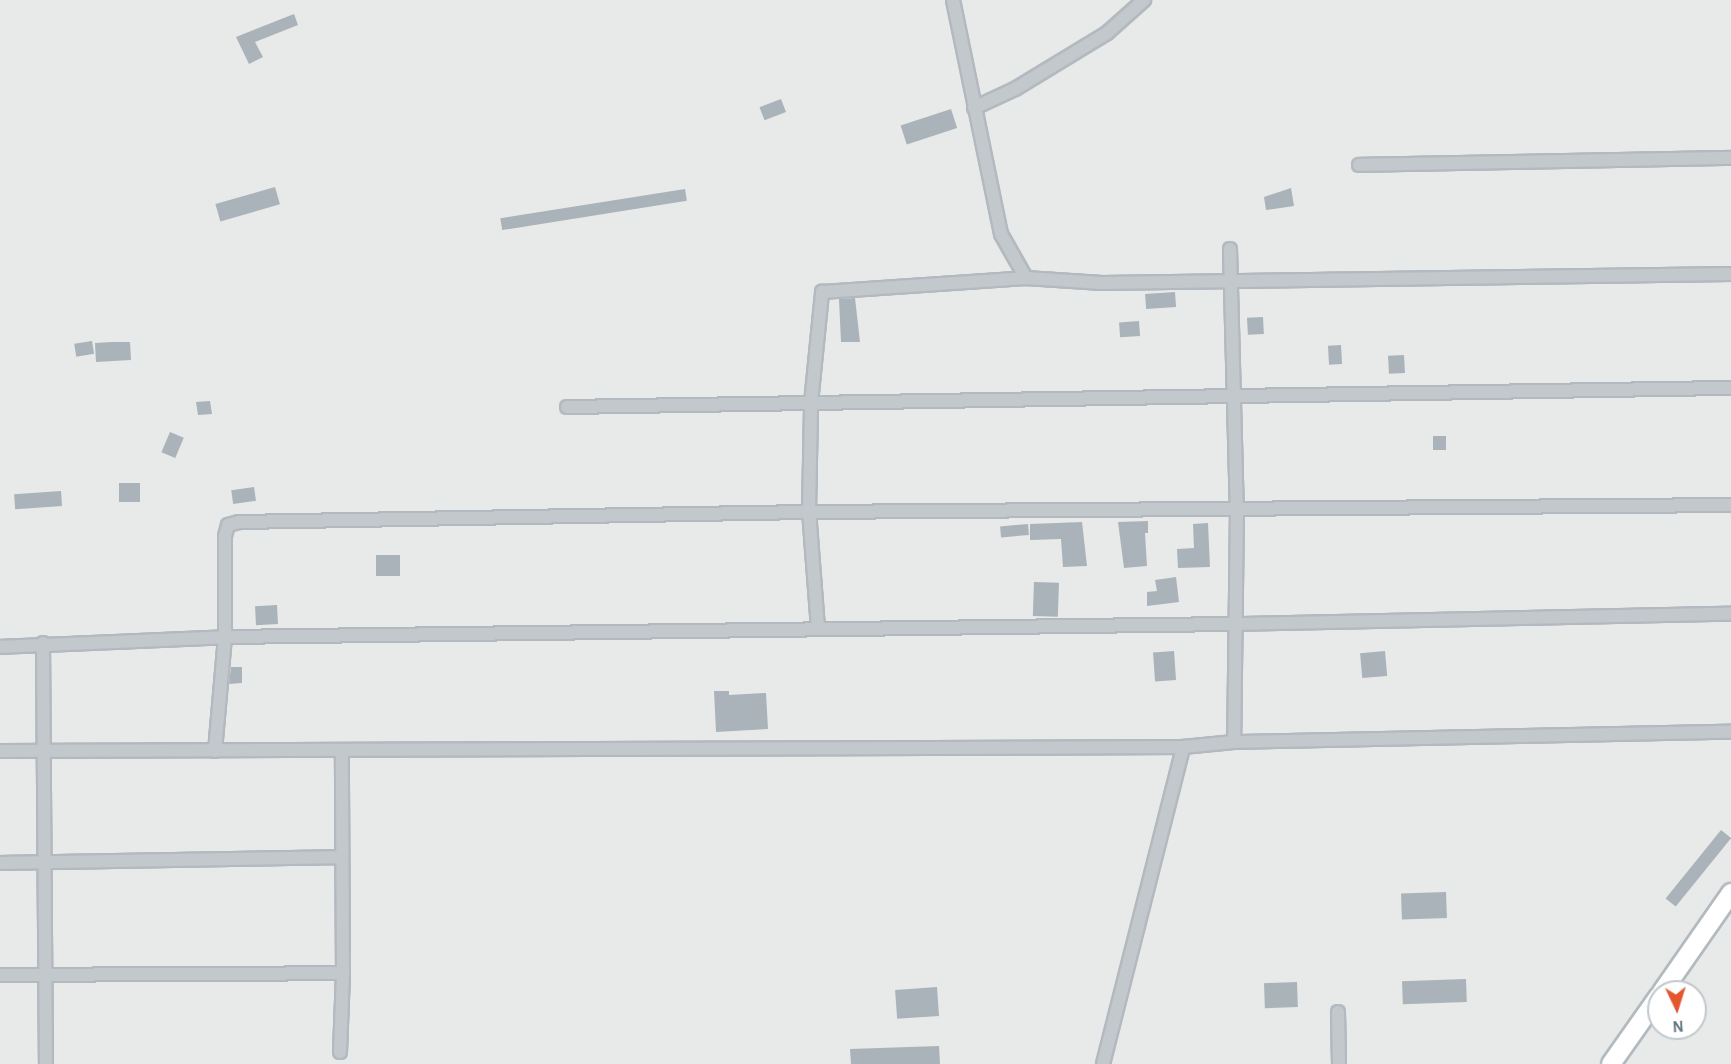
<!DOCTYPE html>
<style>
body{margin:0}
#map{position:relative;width:1731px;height:1064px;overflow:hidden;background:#fafaf8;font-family:"Alegreya Sans",sans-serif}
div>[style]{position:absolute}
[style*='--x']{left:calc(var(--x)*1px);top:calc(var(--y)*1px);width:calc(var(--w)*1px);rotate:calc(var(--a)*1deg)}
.built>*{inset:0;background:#e8e9e9}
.building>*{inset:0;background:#aab3b9;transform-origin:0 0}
.roads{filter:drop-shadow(2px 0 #b3babf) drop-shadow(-2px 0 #b3babf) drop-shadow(0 2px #b3babf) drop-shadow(0 -2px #b3babf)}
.street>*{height:12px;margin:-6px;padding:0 6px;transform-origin:6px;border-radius:6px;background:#c3c8cc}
.secondary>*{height:18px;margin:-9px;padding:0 9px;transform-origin:9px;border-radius:9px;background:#fff}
span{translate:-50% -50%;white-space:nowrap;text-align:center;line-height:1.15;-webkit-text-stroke:6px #fff;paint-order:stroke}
.north{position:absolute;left:1647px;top:980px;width:60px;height:60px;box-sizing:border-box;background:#fff;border:2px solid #c1c8cd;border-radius:50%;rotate:176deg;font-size:16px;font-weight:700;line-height:24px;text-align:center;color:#657683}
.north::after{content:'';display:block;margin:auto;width:21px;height:27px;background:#e4572e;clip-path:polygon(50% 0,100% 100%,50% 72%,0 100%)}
</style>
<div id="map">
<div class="built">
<div style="clip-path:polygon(evenodd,0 0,1731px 0,1731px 1064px,0 1064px,0 0,1659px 992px,1695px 992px,1695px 1028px,1659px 1028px,1659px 992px)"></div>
</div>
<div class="building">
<div style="clip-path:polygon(294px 14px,298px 25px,255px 42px,263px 57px,249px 64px,236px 37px)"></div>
<div style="left:781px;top:99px;width:14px;height:23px;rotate:69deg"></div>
<div style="left:951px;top:109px;width:20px;height:53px;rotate:72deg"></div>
<div style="left:275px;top:187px;width:18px;height:62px;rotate:74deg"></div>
<div style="clip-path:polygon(1291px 188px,1294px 206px,1266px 210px,1264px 197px)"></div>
<div style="left:685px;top:189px;width:12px;height:187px;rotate:81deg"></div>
<div style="left:1175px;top:292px;width:15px;height:30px;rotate:86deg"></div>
<div style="clip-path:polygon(855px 298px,860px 342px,841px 342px,839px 299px)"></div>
<div style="left:1263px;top:317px;width:17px;height:16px;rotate:87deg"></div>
<div style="left:1139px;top:321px;width:15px;height:20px;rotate:86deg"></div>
<div style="left:92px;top:341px;width:13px;height:18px;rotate:81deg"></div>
<div style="clip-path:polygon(112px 342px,130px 342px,131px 360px,96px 362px,95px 343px)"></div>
<div style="left:1341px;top:345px;width:19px;height:13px;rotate:87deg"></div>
<div style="left:1404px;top:355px;width:18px;height:16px;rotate:87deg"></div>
<div style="clip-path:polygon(210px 401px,212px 414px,198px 415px,196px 402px)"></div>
<div style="left:170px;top:432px;width:15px;height:22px;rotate:23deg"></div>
<div style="left:1433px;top:436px;width:13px;height:14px"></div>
<div style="left:119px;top:483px;width:21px;height:19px"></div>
<div style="left:254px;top:487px;width:14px;height:23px;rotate:82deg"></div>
<div style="left:61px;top:491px;width:15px;height:47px;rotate:86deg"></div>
<div style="clip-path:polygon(1148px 521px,1148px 533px,1145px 533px,1147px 566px,1124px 568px,1118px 522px)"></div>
<div style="clip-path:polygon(1082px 522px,1087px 566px,1063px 567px,1061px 539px,1030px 540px,1030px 524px)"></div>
<div style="clip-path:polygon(1208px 523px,1210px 567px,1178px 568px,1177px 549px,1194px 548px,1193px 524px)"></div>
<div style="left:1028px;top:524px;width:11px;height:28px;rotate:85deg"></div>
<div style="left:376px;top:555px;width:24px;height:21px"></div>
<div style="clip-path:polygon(1176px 577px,1179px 602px,1147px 606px,1147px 592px,1157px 591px,1155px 580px)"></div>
<div style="left:1034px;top:582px;width:25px;height:34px;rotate:2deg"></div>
<div style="left:277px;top:605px;width:19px;height:22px;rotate:87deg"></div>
<div style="left:1174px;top:651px;width:29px;height:21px;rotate:86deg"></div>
<div style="left:1385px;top:651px;width:25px;height:25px;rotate:85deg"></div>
<div style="clip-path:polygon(231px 667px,242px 667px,242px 683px,229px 684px)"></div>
<div style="clip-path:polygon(714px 691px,729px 691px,729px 695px,766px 693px,768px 729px,716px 732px)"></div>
<div style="left:1721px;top:830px;width:13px;height:88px;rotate:39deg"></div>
<div style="left:1446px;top:892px;width:26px;height:45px;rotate:88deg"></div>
<div style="left:1466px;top:979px;width:23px;height:64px;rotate:88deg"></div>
<div style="left:1297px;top:982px;width:25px;height:33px;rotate:88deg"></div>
<div style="left:937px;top:987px;width:29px;height:42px;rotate:86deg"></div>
<div style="clip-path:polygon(939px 1046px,940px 1064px,851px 1064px,850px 1049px)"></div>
</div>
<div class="roads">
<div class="street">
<div style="--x:953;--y:0;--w:239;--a:78.4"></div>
<div style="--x:1001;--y:234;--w:51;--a:60.4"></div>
<div style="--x:974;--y:108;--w:45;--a:-24.9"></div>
<div style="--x:1015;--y:89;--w:108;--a:-31.3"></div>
<div style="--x:1107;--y:33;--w:50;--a:-41.7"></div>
<div style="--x:1359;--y:165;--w:372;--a:-1.1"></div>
<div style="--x:1230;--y:249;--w:259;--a:88.5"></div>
<div style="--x:1237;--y:508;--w:234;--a:90.7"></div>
<div style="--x:567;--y:407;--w:1164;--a:-0.94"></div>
<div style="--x:818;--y:628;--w:116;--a:-94.4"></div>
<div style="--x:809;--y:512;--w:109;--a:-88.9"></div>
<div style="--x:811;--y:403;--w:112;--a:-84.3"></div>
<div style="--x:822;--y:292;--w:204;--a:-3.9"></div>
<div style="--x:1026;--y:278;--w:76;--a:3.8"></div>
<div style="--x:1102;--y:283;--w:629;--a:-0.82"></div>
<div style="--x:43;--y:643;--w:421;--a:89.6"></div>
<div style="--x:0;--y:647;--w:225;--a:-2.5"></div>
<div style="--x:225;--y:637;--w:1012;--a:-0.74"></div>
<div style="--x:1237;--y:624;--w:494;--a:-1.2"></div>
<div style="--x:0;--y:751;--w:1183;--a:-0.19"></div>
<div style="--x:1183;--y:747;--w:51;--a:-5.6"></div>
<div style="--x:1234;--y:742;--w:497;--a:-1.2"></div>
<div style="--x:215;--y:751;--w:114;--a:-85"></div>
<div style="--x:225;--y:637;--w:101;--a:-90"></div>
<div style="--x:225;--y:536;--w:11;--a:-75"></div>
<div style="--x:228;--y:525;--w:11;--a:-15"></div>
<div style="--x:239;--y:522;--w:570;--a:-1.01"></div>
<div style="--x:809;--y:512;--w:922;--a:-0.43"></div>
<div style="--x:0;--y:863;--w:342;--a:-1"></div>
<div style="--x:0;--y:975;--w:343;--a:-0.3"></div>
<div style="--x:1338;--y:1012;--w:52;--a:88.9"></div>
<div style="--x:340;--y:1052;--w:79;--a:-87.8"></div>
<div style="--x:343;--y:973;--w:223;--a:-90.3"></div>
<div style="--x:1103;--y:1064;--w:327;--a:-75.8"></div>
</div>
<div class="secondary">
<div style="--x:1662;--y:992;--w:121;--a:-55.1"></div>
<div style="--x:1611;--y:1064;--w:83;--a:-54.8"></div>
</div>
</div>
<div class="north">N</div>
</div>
